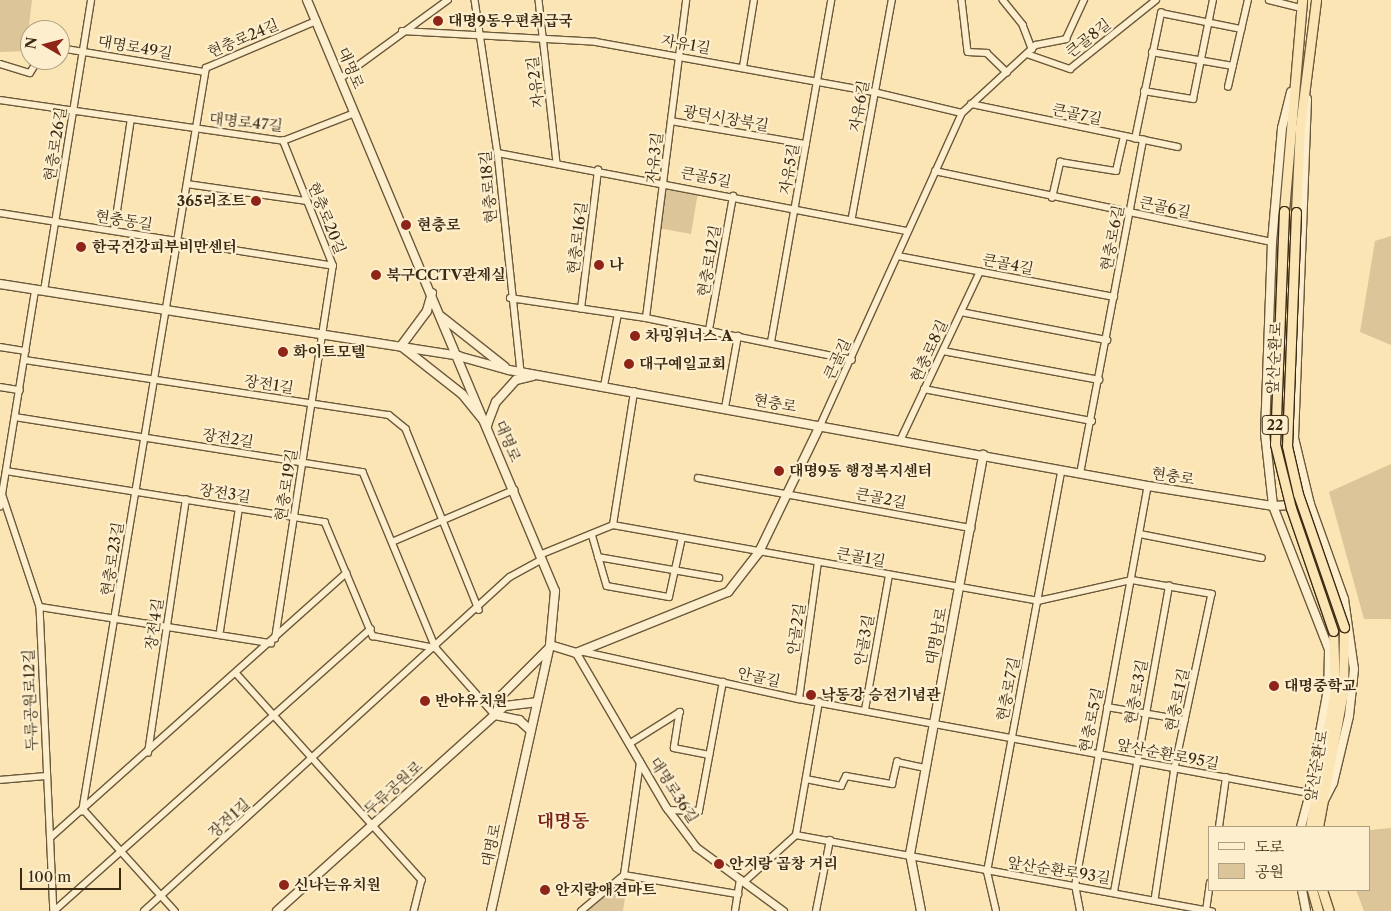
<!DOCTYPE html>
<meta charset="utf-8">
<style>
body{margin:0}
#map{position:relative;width:1391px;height:911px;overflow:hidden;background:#fce5b4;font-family:"Libre Caslon Text","Noto Serif KR",serif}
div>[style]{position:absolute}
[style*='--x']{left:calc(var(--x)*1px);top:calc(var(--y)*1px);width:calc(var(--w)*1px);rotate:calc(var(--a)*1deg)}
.green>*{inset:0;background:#dbc599}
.roads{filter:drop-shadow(1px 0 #6b593b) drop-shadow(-1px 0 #6b593b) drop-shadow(0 1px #6b593b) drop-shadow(0 -1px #6b593b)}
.minor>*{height:5.5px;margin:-2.75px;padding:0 2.75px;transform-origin:2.75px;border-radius:2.75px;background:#fdeece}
.tertiary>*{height:7px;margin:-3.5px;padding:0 3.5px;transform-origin:3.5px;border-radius:3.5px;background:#fdeece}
.secondary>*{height:8px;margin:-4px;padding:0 4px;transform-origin:4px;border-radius:4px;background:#fdeece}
.trunk>*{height:9px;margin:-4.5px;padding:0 4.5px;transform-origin:4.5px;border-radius:4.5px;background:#fce5b4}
.bridges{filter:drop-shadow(1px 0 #3b2a13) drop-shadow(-1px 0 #3b2a13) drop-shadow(0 1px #3b2a13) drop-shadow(0 -1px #3b2a13)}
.trunk-bridge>*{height:9px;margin:-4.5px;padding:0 4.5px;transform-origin:4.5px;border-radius:4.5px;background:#fce5b4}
.dots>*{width:14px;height:14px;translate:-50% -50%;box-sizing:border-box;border:2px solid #fdeece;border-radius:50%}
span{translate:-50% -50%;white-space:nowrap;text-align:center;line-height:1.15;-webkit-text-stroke:4.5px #fdeece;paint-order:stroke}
.shield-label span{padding:1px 4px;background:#fdeece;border:1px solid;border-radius:4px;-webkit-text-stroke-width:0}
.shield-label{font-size:14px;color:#3b2a13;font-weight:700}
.poi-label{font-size:15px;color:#3b2a13;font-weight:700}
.left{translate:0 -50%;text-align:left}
.right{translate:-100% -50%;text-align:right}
.street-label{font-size:15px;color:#3b2a13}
.quarter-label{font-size:18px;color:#7a1f14;font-weight:700}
.legend{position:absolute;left:1208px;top:826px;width:162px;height:65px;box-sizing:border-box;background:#fdeece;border:1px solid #afa083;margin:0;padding:6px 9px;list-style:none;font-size:15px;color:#3b2a13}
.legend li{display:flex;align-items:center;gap:10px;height:25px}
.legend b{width:25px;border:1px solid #afa083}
.north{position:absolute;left:20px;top:20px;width:50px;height:50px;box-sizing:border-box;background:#fdeece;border:1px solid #afa083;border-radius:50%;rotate:278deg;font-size:14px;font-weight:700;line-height:20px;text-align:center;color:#3b2a13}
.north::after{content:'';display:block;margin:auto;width:18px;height:22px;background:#8f2418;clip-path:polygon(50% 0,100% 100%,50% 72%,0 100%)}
.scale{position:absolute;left:20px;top:868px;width:101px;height:22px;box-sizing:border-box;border:2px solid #3b2a13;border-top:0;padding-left:6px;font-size:15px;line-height:18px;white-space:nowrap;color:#3b2a13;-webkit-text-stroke:4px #fdeece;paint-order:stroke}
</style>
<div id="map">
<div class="green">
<div style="clip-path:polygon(0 0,32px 0,26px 51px,0 52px)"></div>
<div style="clip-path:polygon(664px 182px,698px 192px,691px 234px,658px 228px)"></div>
<div style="clip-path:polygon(1391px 236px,1391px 345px,1360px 332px,1375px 241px)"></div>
<div style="clip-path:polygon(1391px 464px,1391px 619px,1364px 619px,1329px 492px)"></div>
<div style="clip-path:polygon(1391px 828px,1391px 911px,1364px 911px,1356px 890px,1370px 890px,1370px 830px)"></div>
<div style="clip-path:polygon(624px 877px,628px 877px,623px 911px,583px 911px)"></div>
</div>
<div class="roads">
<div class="minor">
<div style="--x:475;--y:0;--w:155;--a:81.5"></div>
<div style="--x:498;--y:153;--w:220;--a:84"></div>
<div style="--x:539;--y:0;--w:163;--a:83.7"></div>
<div style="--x:962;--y:0;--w:52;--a:83.4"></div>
<div style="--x:968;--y:52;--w:19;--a:3"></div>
<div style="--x:987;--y:53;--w:28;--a:44"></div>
<div style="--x:1003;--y:0;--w:32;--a:51"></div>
<div style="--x:1023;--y:25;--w:26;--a:69"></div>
<div style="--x:1269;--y:0;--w:32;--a:14"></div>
<div style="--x:402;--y:31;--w:194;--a:3.2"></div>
<div style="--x:596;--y:42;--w:282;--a:10.2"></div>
<div style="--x:874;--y:92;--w:90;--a:13.4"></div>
<div style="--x:60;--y:48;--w:147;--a:9.4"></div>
<div style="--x:1152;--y:52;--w:82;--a:9.8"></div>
<div style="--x:1027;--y:54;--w:46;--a:19.2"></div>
<div style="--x:1070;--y:69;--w:110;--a:-38.7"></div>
<div style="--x:0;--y:64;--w:31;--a:17"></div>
<div style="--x:30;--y:73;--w:15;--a:-58"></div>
<div style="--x:743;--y:67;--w:68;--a:-80.7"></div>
<div style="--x:341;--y:78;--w:132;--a:-36.1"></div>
<div style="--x:1228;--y:87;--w:89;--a:-77.1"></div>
<div style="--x:1144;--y:91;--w:50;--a:9.3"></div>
<div style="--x:1193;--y:99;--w:101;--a:-78.6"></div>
<div style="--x:0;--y:100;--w:286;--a:8.2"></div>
<div style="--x:283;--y:141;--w:77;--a:-21.3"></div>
<div style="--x:971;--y:104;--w:211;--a:11.7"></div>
<div style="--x:671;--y:121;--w:137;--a:9.7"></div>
<div style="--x:1135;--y:139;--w:129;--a:-78.3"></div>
<div style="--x:1161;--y:13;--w:82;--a:11.3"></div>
<div style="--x:498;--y:153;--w:417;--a:10.8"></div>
<div style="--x:935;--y:171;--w:344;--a:11.9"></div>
<div style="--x:187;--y:184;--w:121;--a:8.1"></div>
<div style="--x:1052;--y:198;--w:37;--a:-77"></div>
<div style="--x:1060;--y:162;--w:57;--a:9.1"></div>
<div style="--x:1116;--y:171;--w:35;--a:-77"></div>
<div style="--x:0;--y:213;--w:337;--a:9"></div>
<div style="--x:852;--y:217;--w:221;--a:-79.6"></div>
<div style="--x:114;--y:231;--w:113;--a:-81.4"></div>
<div style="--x:898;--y:256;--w:220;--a:10.7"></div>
<div style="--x:44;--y:291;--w:295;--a:-80.8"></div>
<div style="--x:510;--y:298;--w:137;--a:8.4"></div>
<div style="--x:646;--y:318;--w:210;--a:11.5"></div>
<div style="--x:581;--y:309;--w:140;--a:-83"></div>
<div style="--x:961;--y:312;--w:149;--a:10.9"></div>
<div style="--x:646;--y:318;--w:321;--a:-82.8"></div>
<div style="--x:709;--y:330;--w:136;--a:-79.8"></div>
<div style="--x:771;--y:342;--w:347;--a:-80"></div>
<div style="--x:0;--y:347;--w:26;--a:9"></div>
<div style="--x:943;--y:351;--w:159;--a:10.5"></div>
<div style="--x:25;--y:360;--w:368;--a:8.6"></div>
<div style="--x:389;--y:415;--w:22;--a:39"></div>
<div style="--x:406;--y:429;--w:195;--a:68"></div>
<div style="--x:604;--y:386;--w:73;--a:-79"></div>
<div style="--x:0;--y:387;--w:20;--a:9"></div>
<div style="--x:924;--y:389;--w:171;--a:10.8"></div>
<div style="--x:725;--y:408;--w:73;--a:-79.8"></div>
<div style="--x:15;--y:417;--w:352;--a:9"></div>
<div style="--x:363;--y:472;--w:191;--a:67.5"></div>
<div style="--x:436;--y:648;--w:89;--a:48.6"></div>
<div style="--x:820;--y:426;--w:344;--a:-65.6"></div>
<div style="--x:962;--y:113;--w:100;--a:-42.6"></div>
<div style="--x:1036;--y:45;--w:31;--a:-11"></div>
<div style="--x:1066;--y:39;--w:43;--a:-65.2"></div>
<div style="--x:900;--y:441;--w:187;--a:-64.7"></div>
<div style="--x:6;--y:471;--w:323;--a:9.1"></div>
<div style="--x:325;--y:522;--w:124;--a:67.2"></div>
<div style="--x:373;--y:636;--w:64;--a:10.8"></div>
<div style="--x:1080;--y:474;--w:340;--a:-79.3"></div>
<div style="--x:698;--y:478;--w:278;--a:10.4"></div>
<div style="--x:2;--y:493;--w:120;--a:71.6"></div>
<div style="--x:40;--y:607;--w:304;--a:87.4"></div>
<div style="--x:0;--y:507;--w:220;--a:-80.8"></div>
<div style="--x:613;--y:525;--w:135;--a:-81"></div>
<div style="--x:592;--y:534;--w:54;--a:73.9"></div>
<div style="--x:607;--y:586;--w:63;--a:10.1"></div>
<div style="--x:669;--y:597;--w:60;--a:-77.6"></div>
<div style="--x:1140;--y:534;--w:124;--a:11.1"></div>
<div style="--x:392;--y:542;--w:133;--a:-23.1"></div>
<div style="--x:542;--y:554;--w:77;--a:-22.2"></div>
<div style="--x:613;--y:525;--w:432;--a:10.1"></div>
<div style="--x:1038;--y:601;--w:96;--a:-12.6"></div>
<div style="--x:1132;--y:580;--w:81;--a:9.9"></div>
<div style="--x:1212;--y:594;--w:178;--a:102"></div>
<div style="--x:1175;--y:768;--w:134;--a:98.6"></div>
<div style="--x:598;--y:557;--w:123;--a:9.8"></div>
<div style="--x:40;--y:607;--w:234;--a:8.9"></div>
<div style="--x:220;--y:631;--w:124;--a:-81.2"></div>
<div style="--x:275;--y:639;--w:377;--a:-81.2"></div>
<div style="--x:333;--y:266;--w:135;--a:-111.8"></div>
<div style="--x:580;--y:651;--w:224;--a:12.4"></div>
<div style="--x:799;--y:699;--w:519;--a:10.44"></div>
<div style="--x:237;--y:674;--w:277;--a:48.1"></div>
<div style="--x:422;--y:880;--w:32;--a:104"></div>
<div style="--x:799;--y:699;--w:138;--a:-82.1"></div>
<div style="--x:1107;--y:707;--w:79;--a:9.5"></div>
<div style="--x:865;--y:710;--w:137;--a:-79.9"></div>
<div style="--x:629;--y:744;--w:60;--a:-32.1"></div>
<div style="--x:680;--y:712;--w:36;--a:99"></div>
<div style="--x:674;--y:748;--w:36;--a:11"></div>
<div style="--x:148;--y:753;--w:256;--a:-81.5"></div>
<div style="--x:806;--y:779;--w:36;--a:11"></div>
<div style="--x:841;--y:786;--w:11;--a:-63"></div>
<div style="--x:846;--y:776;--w:47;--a:9.9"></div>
<div style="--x:892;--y:784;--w:23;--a:-77"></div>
<div style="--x:897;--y:762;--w:29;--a:12"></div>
<div style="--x:0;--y:780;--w:46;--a:-5"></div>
<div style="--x:84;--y:810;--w:136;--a:48"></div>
<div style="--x:668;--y:810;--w:31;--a:2"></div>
<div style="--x:699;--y:811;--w:131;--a:-79.5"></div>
<div style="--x:82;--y:812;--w:754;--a:-80.54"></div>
<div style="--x:206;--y:68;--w:120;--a:-23.1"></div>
<div style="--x:1219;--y:827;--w:50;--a:-82"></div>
<div style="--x:796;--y:835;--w:423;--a:10.4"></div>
<div style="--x:51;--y:837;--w:396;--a:-41.8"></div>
<div style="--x:624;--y:875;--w:114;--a:-81.9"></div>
<div style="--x:744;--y:882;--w:70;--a:-42.1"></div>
<div style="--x:796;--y:835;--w:135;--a:-80.2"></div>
<div style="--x:1114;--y:892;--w:311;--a:-79.8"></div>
<div style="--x:54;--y:911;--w:424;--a:-41.7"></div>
<div style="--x:144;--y:911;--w:495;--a:-42.4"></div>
<div style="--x:510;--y:577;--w:35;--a:-29"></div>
<div style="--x:581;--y:911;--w:56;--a:-39.9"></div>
<div style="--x:624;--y:875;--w:116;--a:9.5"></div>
<div style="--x:735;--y:911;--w:32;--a:-81"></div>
<div style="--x:816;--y:911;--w:72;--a:-78.8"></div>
<div style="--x:996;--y:911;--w:40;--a:-103"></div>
<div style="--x:987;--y:872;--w:408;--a:-79.5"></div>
<div style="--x:1080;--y:911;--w:25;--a:-101"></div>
<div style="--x:1075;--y:886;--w:407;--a:-79.7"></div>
<div style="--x:1206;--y:911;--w:28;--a:-82"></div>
</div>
<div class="tertiary">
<div style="--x:576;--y:653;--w:178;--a:59.7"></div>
<div style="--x:666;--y:807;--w:50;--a:53.1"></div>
<div style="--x:696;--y:847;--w:108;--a:36.3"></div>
</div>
<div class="secondary">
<div style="--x:307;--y:0;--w:641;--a:67.24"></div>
<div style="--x:555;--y:591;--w:54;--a:95.3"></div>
<div style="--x:550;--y:645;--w:272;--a:102.5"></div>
<div style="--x:1291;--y:92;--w:37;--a:104"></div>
<div style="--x:1282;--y:128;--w:114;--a:95"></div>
<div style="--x:1272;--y:242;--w:191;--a:92.1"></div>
<div style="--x:1265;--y:433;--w:73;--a:83.7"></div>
<div style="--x:1273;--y:506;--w:155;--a:68.7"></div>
<div style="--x:1329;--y:650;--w:39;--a:91"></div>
<div style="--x:1328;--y:689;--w:106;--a:100.4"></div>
<div style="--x:1307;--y:99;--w:339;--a:92.2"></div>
<div style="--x:1294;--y:438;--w:68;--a:76.4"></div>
<div style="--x:1310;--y:504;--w:101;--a:70.3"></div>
<div style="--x:1344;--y:599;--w:71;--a:81.9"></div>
<div style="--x:1354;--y:669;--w:47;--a:96.1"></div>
<div style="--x:1349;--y:716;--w:69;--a:103.4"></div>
<div style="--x:1333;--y:783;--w:18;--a:117"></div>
<div style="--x:0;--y:284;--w:464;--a:8.9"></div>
<div style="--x:458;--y:356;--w:53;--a:15.4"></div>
<div style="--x:509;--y:370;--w:649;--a:10.29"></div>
<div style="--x:1148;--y:486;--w:127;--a:9.1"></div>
<div style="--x:1273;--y:506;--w:37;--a:-3"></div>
<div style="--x:432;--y:293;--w:19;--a:106"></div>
<div style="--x:427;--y:311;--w:44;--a:126.6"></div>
<div style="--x:401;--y:346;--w:78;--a:38.2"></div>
<div style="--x:462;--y:394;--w:40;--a:51"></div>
<div style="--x:487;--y:425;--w:25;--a:-69"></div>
<div style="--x:496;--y:402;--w:30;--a:-48"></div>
<div style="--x:516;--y:380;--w:17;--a:-13"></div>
<div style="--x:442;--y:317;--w:80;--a:38.4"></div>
<div style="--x:550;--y:645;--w:27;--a:17"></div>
<div style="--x:576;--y:653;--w:164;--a:-21.9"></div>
<div style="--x:728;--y:592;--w:51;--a:-52.2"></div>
<div style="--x:759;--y:552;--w:140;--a:-64.2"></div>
<div style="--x:496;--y:714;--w:20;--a:-72"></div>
<div style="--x:502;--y:695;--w:64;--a:-45"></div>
<div style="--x:495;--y:715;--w:25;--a:12"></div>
<div style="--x:519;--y:720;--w:15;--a:42"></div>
<div style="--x:1301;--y:827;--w:39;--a:-75"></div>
<div style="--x:1302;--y:890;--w:21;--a:79"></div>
<div style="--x:277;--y:911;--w:307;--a:-42"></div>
<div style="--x:505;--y:706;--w:31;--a:-7"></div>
<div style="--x:921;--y:911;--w:58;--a:-100.9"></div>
<div style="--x:910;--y:854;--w:406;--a:-79.6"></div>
</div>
<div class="trunk">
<div style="--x:1284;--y:211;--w:212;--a:-85.1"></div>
<div style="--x:1296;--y:212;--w:85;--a:-87.3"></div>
<div style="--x:1300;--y:127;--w:128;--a:-82.8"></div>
<div style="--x:1310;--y:827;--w:139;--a:-79.7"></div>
<div style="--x:1335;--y:690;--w:59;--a:-91.9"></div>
<div style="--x:1318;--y:827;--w:137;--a:-79.5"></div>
<div style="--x:1343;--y:692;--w:65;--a:-89.1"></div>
<div style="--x:1312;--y:890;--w:22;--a:74"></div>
<div style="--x:1322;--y:890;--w:22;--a:72"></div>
</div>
</div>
<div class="bridges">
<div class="trunk-bridge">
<div style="--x:1284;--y:211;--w:233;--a:92.2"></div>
<div style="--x:1275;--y:444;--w:66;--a:76"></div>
<div style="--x:1291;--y:508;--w:130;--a:71.1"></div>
<div style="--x:1296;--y:212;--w:234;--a:92.2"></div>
<div style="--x:1287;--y:446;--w:49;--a:77.1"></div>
<div style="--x:1298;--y:494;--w:141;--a:70.9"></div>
</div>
</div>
<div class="dots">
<div style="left:438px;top:21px;background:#8f2418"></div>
<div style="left:256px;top:201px;background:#8f2418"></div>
<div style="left:406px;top:225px;background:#8f2418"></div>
<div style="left:81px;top:247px;background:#8f2418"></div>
<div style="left:599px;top:265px;background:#8f2418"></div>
<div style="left:376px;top:275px;background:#8f2418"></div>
<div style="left:635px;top:336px;background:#8f2418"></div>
<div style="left:283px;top:352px;background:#8f2418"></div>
<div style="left:629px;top:364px;background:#8f2418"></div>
<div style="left:779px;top:471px;background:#8f2418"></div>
<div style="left:1274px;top:686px;background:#8f2418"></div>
<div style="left:811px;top:695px;background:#8f2418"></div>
<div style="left:425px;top:701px;background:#8f2418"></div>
<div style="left:719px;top:864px;background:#8f2418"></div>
<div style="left:284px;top:885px;background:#8f2418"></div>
<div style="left:545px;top:890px;background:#8f2418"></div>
</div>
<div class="shield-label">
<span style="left:1275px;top:425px">22</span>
</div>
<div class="poi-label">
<span class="left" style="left:448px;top:21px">대명9동우편취급국</span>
<span class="right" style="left:246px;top:201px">365리조트</span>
<span class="left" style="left:417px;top:225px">현충로</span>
<span class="left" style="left:92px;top:247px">한국건강피부비만센터</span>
<span class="left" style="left:609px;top:265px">나</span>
<span class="left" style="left:386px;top:275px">북구CCTV관제실</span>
<span class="left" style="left:645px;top:336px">차밍위너스 A</span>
<span class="left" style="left:293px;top:352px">화이트모텔</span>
<span class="left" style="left:639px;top:364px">대구예일교회</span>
<span class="left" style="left:789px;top:471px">대명9동 행정복지센터</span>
<span class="left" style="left:1284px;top:686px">대명중학교</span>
<span class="left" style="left:821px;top:695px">낙동강 승전기념관</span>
<span class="left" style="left:435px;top:701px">반야유치원</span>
<span class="left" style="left:729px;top:864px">안지랑 곱창 거리</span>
<span class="left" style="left:294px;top:885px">신나는유치원</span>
<span class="left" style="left:555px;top:890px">안지랑애견마트</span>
</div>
<div class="street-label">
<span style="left:243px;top:38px;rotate:-23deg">현충로24길</span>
<span style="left:1088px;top:38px;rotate:-38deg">큰골8길</span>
<span style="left:686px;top:44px;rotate:10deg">자유1길</span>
<span style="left:135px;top:47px;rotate:10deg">대명로49길</span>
<span style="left:351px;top:68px;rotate:67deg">대명로</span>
<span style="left:535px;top:82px;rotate:-97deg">자유2길</span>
<span style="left:859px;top:106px;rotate:-80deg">자유6길</span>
<span style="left:1077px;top:114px;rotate:12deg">큰골7길</span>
<span style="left:726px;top:118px;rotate:10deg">광덕시장북길</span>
<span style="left:246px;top:122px;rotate:6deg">대명로47길</span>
<span style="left:55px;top:144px;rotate:-81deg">현충로26길</span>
<span style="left:654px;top:158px;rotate:-83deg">자유3길</span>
<span style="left:789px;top:169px;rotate:-80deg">자유5길</span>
<span style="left:706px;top:177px;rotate:11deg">큰골5길</span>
<span style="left:488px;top:187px;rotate:-95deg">현충로18길</span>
<span style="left:1165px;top:207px;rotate:12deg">큰골6길</span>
<span style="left:327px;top:218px;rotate:68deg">현충로20길</span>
<span style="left:124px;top:220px;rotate:9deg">현충동길</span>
<span style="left:577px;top:238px;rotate:-83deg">현충로16길</span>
<span style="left:1112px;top:238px;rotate:-79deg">현충로6길</span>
<span style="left:709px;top:261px;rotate:-80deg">현충로12길</span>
<span style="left:1008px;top:264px;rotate:11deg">큰골4길</span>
<span style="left:929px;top:351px;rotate:-65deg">현충로8길</span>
<span style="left:1274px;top:358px;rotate:-87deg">앞산순환로</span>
<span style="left:837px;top:359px;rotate:-65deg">큰골길</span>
<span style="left:269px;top:384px;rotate:9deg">장전1길</span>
<span style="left:775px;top:403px;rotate:10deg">현충로</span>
<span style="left:228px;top:438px;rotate:9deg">장전2길</span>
<span style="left:508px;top:441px;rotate:67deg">대명로</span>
<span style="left:1173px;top:476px;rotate:9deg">현충로</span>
<span style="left:286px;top:485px;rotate:-81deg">현충로19길</span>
<span style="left:225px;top:493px;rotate:9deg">장전3길</span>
<span style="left:881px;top:498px;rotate:11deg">큰골2길</span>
<span style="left:861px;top:557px;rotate:10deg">큰골1길</span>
<span style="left:112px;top:559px;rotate:-81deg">현충로23길</span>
<span style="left:154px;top:624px;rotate:-82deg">장전4길</span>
<span style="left:796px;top:629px;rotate:-82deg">안골2길</span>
<span style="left:936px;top:636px;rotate:-79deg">대명남로</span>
<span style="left:864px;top:640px;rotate:-80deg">안골3길</span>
<span style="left:759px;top:677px;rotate:12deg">안골길</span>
<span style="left:1008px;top:689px;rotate:-79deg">현충로7길</span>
<span style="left:1136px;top:692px;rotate:-79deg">현충로3길</span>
<span style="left:30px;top:700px;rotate:-92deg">두류공원로12길</span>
<span style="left:1177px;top:700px;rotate:-78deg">현충로1길</span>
<span style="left:1091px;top:720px;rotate:-78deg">현충로5길</span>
<span style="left:1168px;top:754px;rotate:11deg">앞산순환로95길</span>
<span style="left:1316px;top:766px;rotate:-80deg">앞산순환로</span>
<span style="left:393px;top:788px;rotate:-42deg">두류공원로</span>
<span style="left:674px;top:790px;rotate:57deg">대명로36길</span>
<span style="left:229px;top:818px;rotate:-42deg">장전1길</span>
<span style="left:491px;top:845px;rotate:-78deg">대명로</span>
<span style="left:1059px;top:870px;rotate:9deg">앞산순환로93길</span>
</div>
<div class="quarter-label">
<span style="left:563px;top:821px">대명동</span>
</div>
<ul class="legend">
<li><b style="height:6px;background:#fdeece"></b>도로</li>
<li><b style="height:14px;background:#dbc599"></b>공원</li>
</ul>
<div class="north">N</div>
<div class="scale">100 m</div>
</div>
